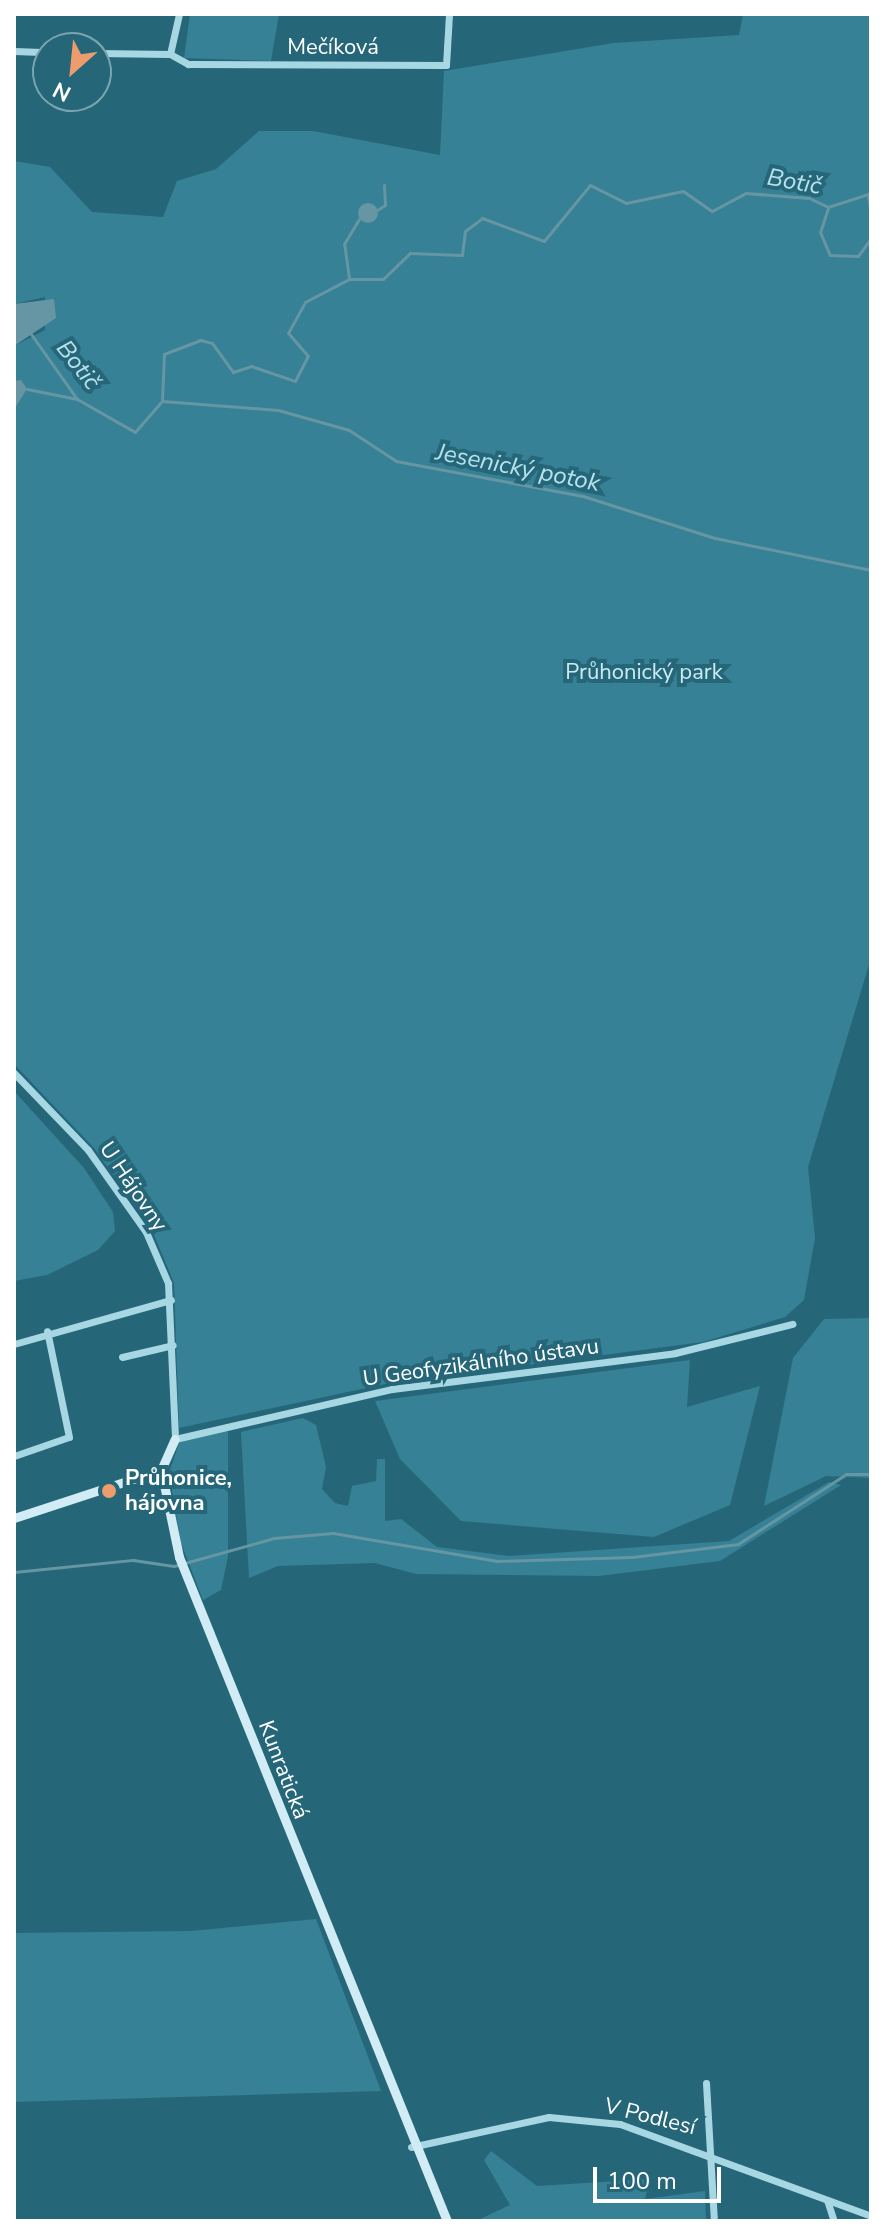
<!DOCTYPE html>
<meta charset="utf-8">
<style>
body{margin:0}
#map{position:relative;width:885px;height:2235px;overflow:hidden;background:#256779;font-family:"Nunito Sans",sans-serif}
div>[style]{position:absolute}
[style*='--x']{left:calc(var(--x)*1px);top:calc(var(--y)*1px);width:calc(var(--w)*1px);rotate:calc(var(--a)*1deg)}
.green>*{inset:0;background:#368195}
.water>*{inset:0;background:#6696a3}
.round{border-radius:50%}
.stream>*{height:3px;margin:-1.5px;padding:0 1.5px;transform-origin:1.5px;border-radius:1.5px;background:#6696a3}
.street>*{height:7px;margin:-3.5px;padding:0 3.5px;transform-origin:3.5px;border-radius:3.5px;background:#a8d7e4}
.secondary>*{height:9px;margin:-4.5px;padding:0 4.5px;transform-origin:4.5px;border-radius:4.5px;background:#d1ecf4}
.dots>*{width:22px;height:22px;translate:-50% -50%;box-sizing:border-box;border:4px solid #256779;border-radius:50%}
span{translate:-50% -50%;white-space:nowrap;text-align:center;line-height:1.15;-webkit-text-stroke:8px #256779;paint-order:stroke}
.street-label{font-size:22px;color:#fff}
.park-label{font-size:22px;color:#caebf3}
.poi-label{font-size:22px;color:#fff;font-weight:700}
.left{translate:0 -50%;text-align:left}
.water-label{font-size:24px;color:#b7e2ed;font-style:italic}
.frame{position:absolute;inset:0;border:16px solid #fff;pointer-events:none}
.north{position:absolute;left:32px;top:32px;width:80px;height:80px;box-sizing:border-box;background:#256779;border:2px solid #7ca4af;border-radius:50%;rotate:207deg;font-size:22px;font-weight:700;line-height:32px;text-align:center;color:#fff}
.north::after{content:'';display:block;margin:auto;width:28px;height:36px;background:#ed9c6d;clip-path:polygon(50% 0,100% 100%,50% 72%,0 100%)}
.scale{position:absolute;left:593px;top:2167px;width:128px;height:36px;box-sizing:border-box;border:4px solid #fff;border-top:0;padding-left:10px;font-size:24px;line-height:28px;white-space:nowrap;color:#fff;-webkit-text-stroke:6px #256779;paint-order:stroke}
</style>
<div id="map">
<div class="green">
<div style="clip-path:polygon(190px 14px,279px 14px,271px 61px,184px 58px)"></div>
<div style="clip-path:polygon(743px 14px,871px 14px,871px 958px,808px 1167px,815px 1238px,804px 1300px,785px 1317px,703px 1342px,390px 1383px,179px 1428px,174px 1283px,152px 1230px,94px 1148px,14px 1064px,14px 410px,27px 389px,14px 381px,14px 346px,45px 330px,45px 297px,14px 304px,14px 161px,50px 167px,92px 212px,163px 217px,177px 181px,216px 169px,259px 131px,313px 131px,440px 155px,444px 71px,613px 43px,739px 35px)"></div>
<div style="clip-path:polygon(14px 1091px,84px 1168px,113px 1212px,115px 1231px,98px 1250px,47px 1275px,14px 1281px)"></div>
<div style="clip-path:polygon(871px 1318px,871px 1478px,826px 1476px,764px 1506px,793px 1358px,824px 1319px)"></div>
<div style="clip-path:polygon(690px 1360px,687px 1407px,760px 1386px,730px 1505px,654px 1537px,461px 1521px,400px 1459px,375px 1401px)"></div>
<div style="clip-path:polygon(303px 1418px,316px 1425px,326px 1467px,322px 1489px,335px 1503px,348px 1506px,352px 1486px,376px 1481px,377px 1459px,385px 1459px,385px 1521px,401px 1519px,437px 1547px,509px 1556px,729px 1541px,829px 1482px,841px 1485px,720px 1561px,599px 1576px,416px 1574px,375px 1563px,278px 1566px,249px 1578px,241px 1432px)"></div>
<div style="clip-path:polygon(228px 1431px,228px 1556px,221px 1590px,203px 1600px,181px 1543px,169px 1473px,180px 1440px)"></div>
<div style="clip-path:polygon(316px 1919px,381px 2091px,14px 2102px,14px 1933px,191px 1931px)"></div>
<div style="clip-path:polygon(491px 2151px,537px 2186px,650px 2179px,645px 2199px,705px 2191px,706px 2221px,476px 2221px,510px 2205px,484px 2160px)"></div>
</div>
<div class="water">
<div class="round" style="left:358px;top:203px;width:20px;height:20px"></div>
<div style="clip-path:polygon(54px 299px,56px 318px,14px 346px,14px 304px)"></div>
<div style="clip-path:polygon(21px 380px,27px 389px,14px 410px,14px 381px)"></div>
</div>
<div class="stream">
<div style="--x:868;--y:195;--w:18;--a:81"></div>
<div style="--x:828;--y:208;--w:25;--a:108"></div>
<div style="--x:820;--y:232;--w:25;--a:67"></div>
<div style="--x:830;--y:255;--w:28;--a:2"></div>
<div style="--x:858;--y:256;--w:22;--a:-54"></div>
<div style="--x:377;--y:210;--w:9;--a:-32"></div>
<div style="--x:385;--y:205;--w:20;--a:-93"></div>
<div style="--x:349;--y:278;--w:34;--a:-98"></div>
<div style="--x:344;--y:244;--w:29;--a:-59"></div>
<div style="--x:31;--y:334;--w:80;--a:54.7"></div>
<div style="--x:77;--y:399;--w:67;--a:29.6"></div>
<div style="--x:135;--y:432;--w:41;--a:-48.9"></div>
<div style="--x:162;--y:401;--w:47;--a:-87.6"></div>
<div style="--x:164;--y:354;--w:39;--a:-21"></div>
<div style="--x:200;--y:340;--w:12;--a:14"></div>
<div style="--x:212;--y:343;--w:36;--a:54"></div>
<div style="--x:233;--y:372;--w:19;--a:-18"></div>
<div style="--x:251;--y:366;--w:46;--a:18.8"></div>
<div style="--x:295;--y:381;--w:28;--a:-63"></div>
<div style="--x:308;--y:356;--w:30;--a:-131"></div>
<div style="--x:288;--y:333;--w:35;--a:-61"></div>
<div style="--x:305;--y:302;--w:50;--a:-27.6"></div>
<div style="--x:349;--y:279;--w:34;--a:0"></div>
<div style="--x:383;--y:279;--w:37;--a:-44"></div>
<div style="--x:410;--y:253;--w:52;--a:2.2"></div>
<div style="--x:462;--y:255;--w:24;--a:-83"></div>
<div style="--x:465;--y:231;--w:21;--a:-37"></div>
<div style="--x:482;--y:218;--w:66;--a:20.4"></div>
<div style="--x:544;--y:241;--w:72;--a:-50.6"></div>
<div style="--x:590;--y:185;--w:40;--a:26.6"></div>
<div style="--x:626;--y:203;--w:58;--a:-11.9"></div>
<div style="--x:683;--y:191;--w:35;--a:35"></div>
<div style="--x:712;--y:211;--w:38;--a:-28"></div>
<div style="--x:746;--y:193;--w:63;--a:4.5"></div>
<div style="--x:809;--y:198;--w:21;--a:25"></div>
<div style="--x:828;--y:207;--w:45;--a:-18"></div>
<div style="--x:27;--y:389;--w:51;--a:11.3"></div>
<div style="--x:162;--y:401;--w:116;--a:4.4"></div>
<div style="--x:278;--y:410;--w:74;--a:15.7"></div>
<div style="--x:349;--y:430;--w:56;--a:33.4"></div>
<div style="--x:396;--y:461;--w:190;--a:10.6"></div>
<div style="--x:583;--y:496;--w:139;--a:17.7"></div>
<div style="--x:715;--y:538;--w:159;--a:11.6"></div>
<div style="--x:14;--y:1572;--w:120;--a:-5.8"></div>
<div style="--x:133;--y:1560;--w:41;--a:8.3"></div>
<div style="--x:174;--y:1566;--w:104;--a:-15.6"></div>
<div style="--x:274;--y:1538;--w:59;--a:-4.8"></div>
<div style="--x:333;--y:1533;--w:165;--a:9.7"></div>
<div style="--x:496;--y:1561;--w:136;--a:-1.7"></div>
<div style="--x:632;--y:1557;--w:107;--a:-7"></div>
<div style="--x:738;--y:1544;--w:129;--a:-32.9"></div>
<div style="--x:846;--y:1474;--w:25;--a:0"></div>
</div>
<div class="street">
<div style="--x:14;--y:51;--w:34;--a:2"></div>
<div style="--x:96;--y:53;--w:74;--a:0.8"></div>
<div style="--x:170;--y:54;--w:21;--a:29"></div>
<div style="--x:188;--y:64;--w:258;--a:0.2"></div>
<div style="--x:446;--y:65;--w:51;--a:-86.6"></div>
<div style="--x:170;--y:54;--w:41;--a:-77.3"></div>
<div style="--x:14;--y:1073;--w:107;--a:46.1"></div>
<div style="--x:88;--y:1150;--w:100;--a:54.7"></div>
<div style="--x:146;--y:1232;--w:56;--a:66.7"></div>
<div style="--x:168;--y:1283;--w:156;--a:87.4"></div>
<div style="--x:175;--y:1439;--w:223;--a:-13"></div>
<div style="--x:392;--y:1389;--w:285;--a:-7.2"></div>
<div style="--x:675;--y:1353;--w:121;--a:-13.9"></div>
<div style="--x:14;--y:1344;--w:163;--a:-15.7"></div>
<div style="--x:122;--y:1357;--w:52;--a:-13.2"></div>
<div style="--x:14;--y:1456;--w:58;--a:-19.1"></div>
<div style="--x:69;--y:1437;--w:108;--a:-101.7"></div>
<div style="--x:706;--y:2083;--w:138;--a:86.7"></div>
<div style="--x:411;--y:2147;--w:141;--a:-12.3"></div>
<div style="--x:549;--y:2117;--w:71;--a:5.6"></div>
<div style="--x:620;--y:2124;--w:267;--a:20.1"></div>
<div style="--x:827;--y:2200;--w:22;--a:72"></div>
</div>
<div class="secondary">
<div style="--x:161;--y:1470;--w:89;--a:78.3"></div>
<div style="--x:179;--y:1557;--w:716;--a:68.02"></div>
<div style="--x:161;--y:1470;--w:34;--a:-66"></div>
<div style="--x:14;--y:1518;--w:155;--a:-18.1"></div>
</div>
<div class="dots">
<div style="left:109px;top:1491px;background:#ed9c6d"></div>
</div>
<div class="street-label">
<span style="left:333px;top:48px">Mečíková</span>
<span style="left:133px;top:1187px;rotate:56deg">U Hájovny</span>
<span style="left:481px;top:1363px;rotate:-8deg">U Geofyzikálního ústavu</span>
<span style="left:283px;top:1770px;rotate:69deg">Kunratická</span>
<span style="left:650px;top:2117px;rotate:14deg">V Podlesí</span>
</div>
<div class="park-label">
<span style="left:644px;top:673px">Průhonický park</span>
</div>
<div class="poi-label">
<span class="left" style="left:125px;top:1491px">Průhonice,<br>hájovna</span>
</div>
<div class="water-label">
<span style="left:794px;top:182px;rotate:10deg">Botič</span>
<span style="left:78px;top:365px;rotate:52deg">Botič</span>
<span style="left:518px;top:468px;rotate:11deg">Jesenický potok</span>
</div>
<div class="frame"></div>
<div class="north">N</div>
<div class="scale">100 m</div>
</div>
